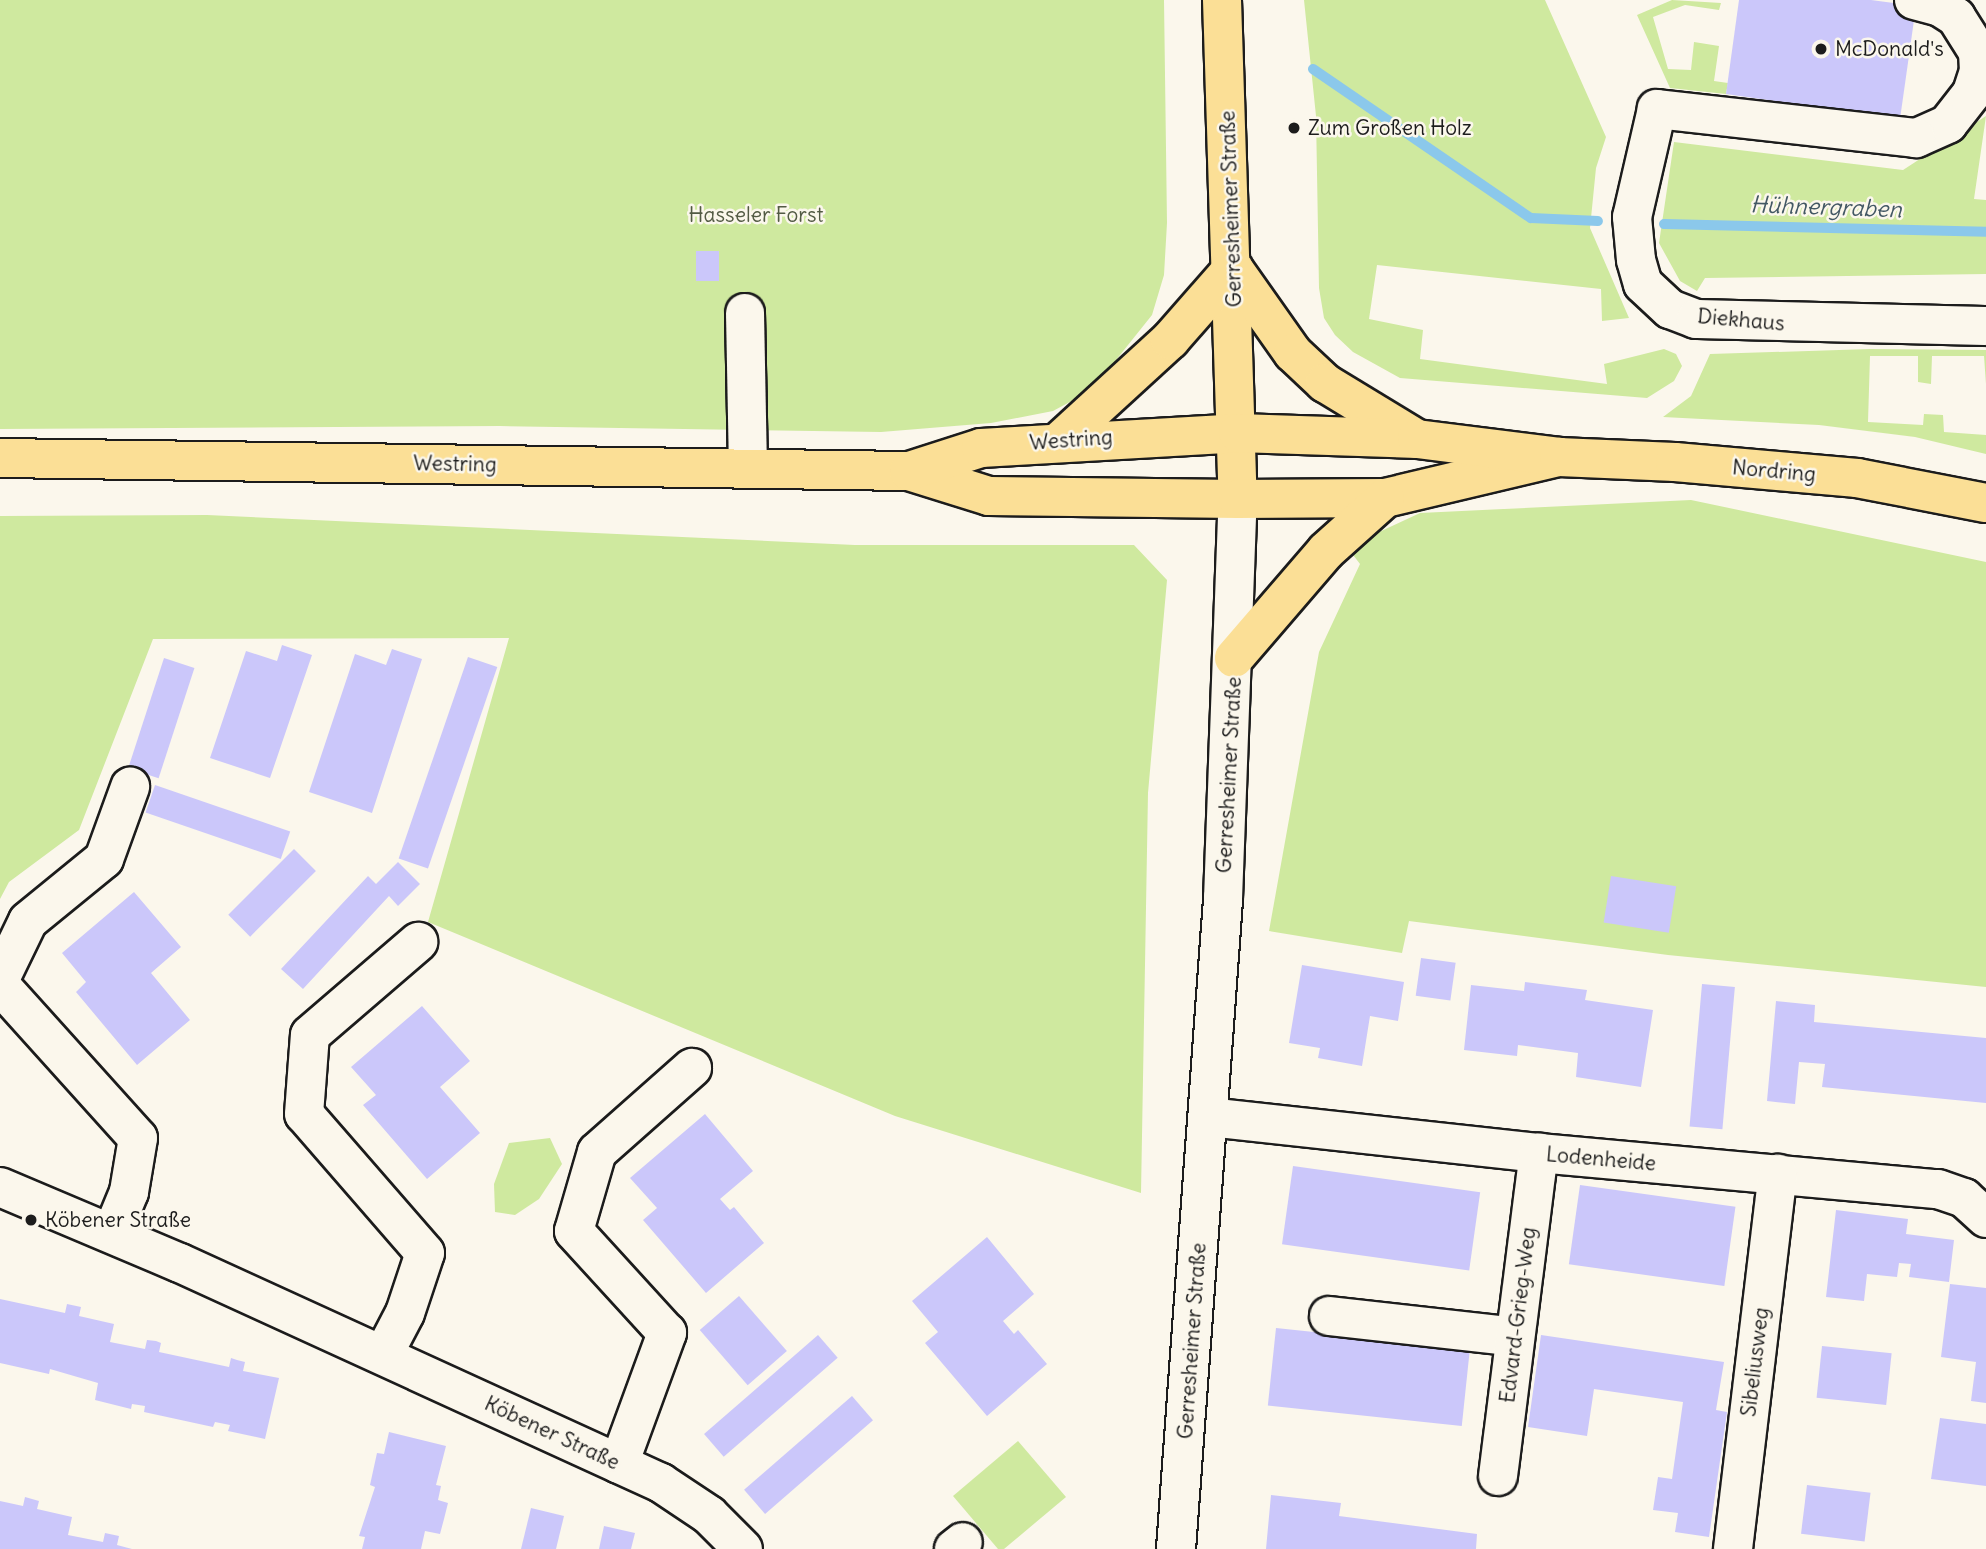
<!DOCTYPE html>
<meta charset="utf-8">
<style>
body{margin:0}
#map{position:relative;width:1986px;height:1549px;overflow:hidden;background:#fbf7ec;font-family:Delius,sans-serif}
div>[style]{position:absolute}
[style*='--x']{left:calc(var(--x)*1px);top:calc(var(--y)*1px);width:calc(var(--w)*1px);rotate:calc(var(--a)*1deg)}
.green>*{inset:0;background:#cfe99f}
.stream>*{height:10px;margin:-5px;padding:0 5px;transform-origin:5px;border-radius:5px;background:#8bc8eb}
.building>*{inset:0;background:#cbc7fa;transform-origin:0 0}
.roads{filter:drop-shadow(2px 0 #1c1c1c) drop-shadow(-2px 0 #1c1c1c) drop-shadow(0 2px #1c1c1c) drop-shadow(0 -2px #1c1c1c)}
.minor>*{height:38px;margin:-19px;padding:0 19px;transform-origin:19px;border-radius:19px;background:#fbf7ec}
.major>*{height:38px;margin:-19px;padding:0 19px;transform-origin:19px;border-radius:19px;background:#fbdf96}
.dots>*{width:19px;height:19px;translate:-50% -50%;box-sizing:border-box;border:4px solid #fbf7ec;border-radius:50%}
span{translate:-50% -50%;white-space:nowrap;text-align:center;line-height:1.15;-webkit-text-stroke:5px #fbf7ec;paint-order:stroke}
.poi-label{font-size:21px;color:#1c1c1c}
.left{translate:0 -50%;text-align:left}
.street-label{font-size:21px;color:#1c1c1c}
.park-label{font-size:21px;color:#525a43}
.water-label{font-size:23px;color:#435864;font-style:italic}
</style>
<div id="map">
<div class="green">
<div style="clip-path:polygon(0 0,1164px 0,1167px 223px,1164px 275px,1152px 315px,1092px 390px,1053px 411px,991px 423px,881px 432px,500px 426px,0 429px)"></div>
<div style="clip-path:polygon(1304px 0,1545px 0,1606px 137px,1596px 168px,1590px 228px,1629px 318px,1602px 321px,1601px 289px,1377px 265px,1369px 319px,1423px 330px,1420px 359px,1607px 384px,1604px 364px,1664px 349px,1676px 354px,1682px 366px,1674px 381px,1647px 398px,1400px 378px,1353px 352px,1335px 335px,1324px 318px,1319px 288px,1316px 116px)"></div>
<div style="clip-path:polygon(1672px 0,1721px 3px,1719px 10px,1685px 5px,1653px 17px,1668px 69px,1691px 70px,1694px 42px,1719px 46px,1714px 81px,1728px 83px,1726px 94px,1670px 88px,1637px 15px)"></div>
<div style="clip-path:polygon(1986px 116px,1974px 199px,1986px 200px,1986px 274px,1705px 278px,1697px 291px,1680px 281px,1659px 243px,1674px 142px,1903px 170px)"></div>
<div style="clip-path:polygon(1870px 349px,1986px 350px,1986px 384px,1984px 356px,1932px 356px,1931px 384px,1918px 382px,1918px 356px,1870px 356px,1868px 422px,1923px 425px,1924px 414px,1943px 415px,1944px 432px,1986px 435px,1986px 454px,1915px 437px,1819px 425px,1663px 417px,1691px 396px,1710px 354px)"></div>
<div style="clip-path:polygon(1691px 500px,1986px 562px,1986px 987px,1668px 955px,1409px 921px,1402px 953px,1269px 931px,1319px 652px,1360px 564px,1347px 547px,1420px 513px)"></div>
<div style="clip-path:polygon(207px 515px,855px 545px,1134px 545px,1167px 580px,1148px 793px,1141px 1193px,895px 1116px,428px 922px,509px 638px,153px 639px,79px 830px,9px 882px,0 899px,0 516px)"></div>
<div style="clip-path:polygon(550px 1138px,562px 1164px,539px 1199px,515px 1215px,495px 1212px,494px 1184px,509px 1143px)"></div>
<div style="clip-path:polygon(1018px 1441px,1066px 1497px,1004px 1549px,998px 1549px,953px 1496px)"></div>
</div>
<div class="stream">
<div style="--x:1313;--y:69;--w:264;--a:34.4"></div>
<div style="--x:1531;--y:218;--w:67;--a:2.6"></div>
<div style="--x:1664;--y:224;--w:322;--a:1.4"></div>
</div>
<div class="building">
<div style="clip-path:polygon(1739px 0,1871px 0,1916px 6px,1900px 119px,1726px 94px)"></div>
<div style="left:696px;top:251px;width:23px;height:30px"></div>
<div style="clip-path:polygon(282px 645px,312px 655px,270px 778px,210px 758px,246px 651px,277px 661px)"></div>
<div style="clip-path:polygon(392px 649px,422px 659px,372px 813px,309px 792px,355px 654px,386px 665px)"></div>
<div style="left:468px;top:657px;width:31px;height:213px;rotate:19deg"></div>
<div style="left:164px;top:658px;width:32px;height:116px;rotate:18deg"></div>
<div style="left:155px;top:785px;width:143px;height:29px;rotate:19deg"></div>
<div style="left:294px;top:849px;width:31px;height:93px;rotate:45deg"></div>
<div style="clip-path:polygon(398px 862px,420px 884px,398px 906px,389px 896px,303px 989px,281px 969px,368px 876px,376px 884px)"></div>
<div style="left:1611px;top:876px;width:66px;height:47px;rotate:9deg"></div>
<div style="clip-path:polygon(134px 892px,181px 947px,151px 973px,190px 1020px,137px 1065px,76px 992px,86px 982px,62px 953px)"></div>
<div style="left:1421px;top:958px;width:35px;height:38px;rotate:8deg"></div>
<div style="clip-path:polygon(1302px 965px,1404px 982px,1398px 1021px,1370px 1016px,1362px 1066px,1318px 1058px,1320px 1048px,1289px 1043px)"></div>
<div style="clip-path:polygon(1525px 982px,1587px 990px,1585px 1000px,1653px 1010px,1641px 1087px,1576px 1077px,1578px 1053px,1518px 1045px,1517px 1056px,1464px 1050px,1471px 985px,1524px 991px)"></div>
<div style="left:1702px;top:984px;width:33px;height:143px;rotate:5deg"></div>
<div style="clip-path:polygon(1776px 1001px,1815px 1005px,1814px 1022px,1986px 1038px,1986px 1103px,1822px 1087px,1825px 1064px,1799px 1062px,1795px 1104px,1767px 1101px)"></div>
<div style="clip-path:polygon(422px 1006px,470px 1061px,440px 1087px,480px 1133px,427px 1179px,363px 1105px,376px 1095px,351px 1067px)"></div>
<div style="clip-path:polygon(705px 1114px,753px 1171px,720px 1199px,730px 1210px,734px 1207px,764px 1243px,706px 1293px,643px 1220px,657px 1208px,630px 1178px)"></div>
<div style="left:1293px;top:1166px;width:189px;height:79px;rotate:8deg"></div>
<div style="left:1580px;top:1185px;width:157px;height:80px;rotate:8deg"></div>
<div style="clip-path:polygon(1836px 1210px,1908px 1219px,1906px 1234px,1954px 1240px,1949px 1282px,1909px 1277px,1911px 1264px,1899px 1263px,1897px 1277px,1867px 1274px,1864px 1301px,1826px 1297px)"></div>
<div style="clip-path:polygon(987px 1237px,1034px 1294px,1003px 1321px,1014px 1334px,1018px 1330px,1047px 1364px,987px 1416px,925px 1343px,938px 1332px,912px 1301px)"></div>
<div style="clip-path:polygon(1950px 1284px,1986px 1288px,1986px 1403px,1971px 1401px,1976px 1362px,1941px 1357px)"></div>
<div style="left:739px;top:1296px;width:73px;height:52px;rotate:49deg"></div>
<div style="clip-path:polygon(0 1299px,65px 1313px,67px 1304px,81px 1307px,79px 1316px,114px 1324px,110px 1342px,145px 1349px,147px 1340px,156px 1341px,161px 1343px,159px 1352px,229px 1367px,231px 1358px,237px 1360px,245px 1362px,243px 1371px,279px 1378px,265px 1439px,228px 1431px,230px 1425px,215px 1422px,213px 1427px,144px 1412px,145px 1406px,132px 1404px,131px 1409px,95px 1400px,98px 1383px,50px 1369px,49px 1374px,0 1363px)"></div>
<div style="left:1276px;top:1328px;width:195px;height:78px;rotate:6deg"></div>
<div style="left:818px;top:1335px;width:30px;height:151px;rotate:49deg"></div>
<div style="clip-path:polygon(1541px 1335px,1724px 1362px,1716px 1410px,1727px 1412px,1709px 1537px,1675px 1532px,1678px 1513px,1653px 1510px,1658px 1477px,1672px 1479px,1683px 1402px,1594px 1389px,1587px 1436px,1528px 1427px)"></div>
<div style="left:1822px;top:1346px;width:70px;height:52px;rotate:6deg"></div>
<div style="left:852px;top:1396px;width:32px;height:143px;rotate:49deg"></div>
<div style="clip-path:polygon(1940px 1418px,1986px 1424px,1986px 1486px,1931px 1479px)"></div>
<div style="clip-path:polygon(389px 1432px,446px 1446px,436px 1485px,441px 1486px,438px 1500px,448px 1503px,444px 1519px,440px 1534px,425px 1531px,421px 1549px,362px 1549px,365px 1537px,359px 1536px,375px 1487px,370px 1485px,377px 1453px,384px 1454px)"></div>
<div style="left:1807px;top:1485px;width:64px;height:49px;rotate:7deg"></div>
<div style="clip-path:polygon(1271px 1495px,1341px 1503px,1339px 1516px,1477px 1534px,1476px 1549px,1266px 1549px)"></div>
<div style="clip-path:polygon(25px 1497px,39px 1501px,37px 1509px,72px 1517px,68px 1535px,103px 1542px,105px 1533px,119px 1536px,117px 1545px,132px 1549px,0 1549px,0 1501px,23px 1506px)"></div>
<div style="clip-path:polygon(531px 1508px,564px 1516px,556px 1549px,521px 1549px)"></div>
<div style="clip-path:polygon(604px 1526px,635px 1533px,631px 1549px,599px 1549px)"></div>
</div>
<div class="roads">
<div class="minor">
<div style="--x:1914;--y:0;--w:27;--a:15"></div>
<div style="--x:1940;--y:7;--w:19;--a:32"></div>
<div style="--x:1956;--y:17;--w:41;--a:57.8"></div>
<div style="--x:1978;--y:52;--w:19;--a:87"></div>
<div style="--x:1979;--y:71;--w:23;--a:108"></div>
<div style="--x:1972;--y:93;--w:39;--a:128"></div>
<div style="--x:1948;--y:124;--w:35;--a:156"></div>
<div style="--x:1916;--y:138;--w:261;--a:-173.6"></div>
<div style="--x:1657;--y:109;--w:111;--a:103"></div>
<div style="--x:1632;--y:217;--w:43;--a:84.7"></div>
<div style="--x:1636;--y:260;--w:25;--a:74"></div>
<div style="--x:1643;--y:284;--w:37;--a:43"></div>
<div style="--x:1670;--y:309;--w:28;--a:21"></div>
<div style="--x:1696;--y:319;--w:290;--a:1.4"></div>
<div style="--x:745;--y:313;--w:155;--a:88.9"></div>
<div style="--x:0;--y:979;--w:64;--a:-64.2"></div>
<div style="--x:28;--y:921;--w:98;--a:-39.2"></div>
<div style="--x:104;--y:859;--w:77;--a:-70.1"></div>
<div style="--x:0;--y:985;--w:206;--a:48"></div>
<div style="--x:138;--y:1138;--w:55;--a:99.5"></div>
<div style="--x:129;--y:1192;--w:44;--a:112.5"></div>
<div style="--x:1208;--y:1117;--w:333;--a:6.2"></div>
<div style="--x:1539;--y:1153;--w:401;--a:5.2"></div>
<div style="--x:1938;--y:1189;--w:28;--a:19"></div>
<div style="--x:1964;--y:1198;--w:30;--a:42"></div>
<div style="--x:0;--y:1187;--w:195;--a:22.9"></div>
<div style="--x:180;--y:1263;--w:529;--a:24.58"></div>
<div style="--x:661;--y:1483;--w:58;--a:33.7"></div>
<div style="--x:709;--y:1515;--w:48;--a:45"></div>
<div style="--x:1329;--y:1316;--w:187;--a:6.4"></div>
<div style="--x:383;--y:1355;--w:47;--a:-62.4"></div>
<div style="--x:405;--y:1313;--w:63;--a:-71.6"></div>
<div style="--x:425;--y:1253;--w:184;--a:-131"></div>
<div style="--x:304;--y:1114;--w:79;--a:-85.7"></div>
<div style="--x:310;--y:1035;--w:143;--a:-40.7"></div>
<div style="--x:619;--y:1464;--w:140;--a:-69.9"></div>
<div style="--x:667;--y:1333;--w:138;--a:-132.4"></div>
<div style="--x:574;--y:1231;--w:82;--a:-73.8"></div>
<div style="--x:597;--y:1152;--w:127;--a:-41.5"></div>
<div style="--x:1498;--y:1476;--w:326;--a:-82.8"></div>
<div style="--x:954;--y:1549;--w:11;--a:-38"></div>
<div style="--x:1176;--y:1549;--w:652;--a:-85.86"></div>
<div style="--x:1223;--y:899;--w:400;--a:-87.9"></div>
<div style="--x:1733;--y:1549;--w:378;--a:-83.2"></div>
</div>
<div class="major">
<div style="--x:1222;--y:0;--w:499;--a:88.2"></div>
<div style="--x:1233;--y:268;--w:104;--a:54.8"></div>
<div style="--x:1293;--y:353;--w:44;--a:43.2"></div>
<div style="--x:1325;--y:383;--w:102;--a:31.3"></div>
<div style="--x:1062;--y:439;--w:147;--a:-42.5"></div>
<div style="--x:1170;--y:340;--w:96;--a:-48.8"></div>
<div style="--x:0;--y:458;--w:909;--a:0.82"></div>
<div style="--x:909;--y:471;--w:84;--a:17.4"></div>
<div style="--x:989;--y:496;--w:249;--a:0.7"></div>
<div style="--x:1238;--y:499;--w:147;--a:-0.4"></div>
<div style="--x:1385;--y:498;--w:179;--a:-13.3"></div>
<div style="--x:909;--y:471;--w:76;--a:-17.7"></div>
<div style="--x:981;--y:448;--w:257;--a:-3.3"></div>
<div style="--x:1238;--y:433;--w:179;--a:1.9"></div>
<div style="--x:1417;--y:439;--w:143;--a:7.2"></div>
<div style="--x:1559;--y:457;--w:116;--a:2.5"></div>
<div style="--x:1675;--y:462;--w:183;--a:5"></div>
<div style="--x:1857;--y:478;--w:131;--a:11"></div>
<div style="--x:1234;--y:658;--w:141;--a:-49.3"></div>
<div style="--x:1326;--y:551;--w:79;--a:-41.9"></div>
</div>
</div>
<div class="dots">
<div style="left:1821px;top:49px;background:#1c1c1c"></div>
<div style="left:1294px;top:128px;background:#1c1c1c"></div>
<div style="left:31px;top:1220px;background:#1c1c1c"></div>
</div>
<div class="poi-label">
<span class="left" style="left:1835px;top:49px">McDonald's</span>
<span class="left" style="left:1308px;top:128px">Zum Großen Holz</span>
<span class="left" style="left:45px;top:1220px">Köbener Straße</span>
</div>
<div class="street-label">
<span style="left:1231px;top:209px;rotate:-92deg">Gerresheimer Straße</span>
<span style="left:1741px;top:320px;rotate:5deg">Diekhaus</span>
<span style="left:1071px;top:440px;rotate:-4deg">Westring</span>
<span style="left:455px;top:464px;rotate:1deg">Westring</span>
<span style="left:1774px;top:471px;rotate:5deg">Nordring</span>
<span style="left:1229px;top:775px;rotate:-87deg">Gerresheimer Straße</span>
<span style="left:1601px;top:1159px;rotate:5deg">Lodenheide</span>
<span style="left:1518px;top:1315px;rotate:-83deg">Edvard-Grieg-Weg</span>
<span style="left:1192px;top:1341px;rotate:-86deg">Gerresheimer Straße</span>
<span style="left:1755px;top:1362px;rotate:-83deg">Sibeliusweg</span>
<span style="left:552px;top:1433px;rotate:25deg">Köbener Straße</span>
</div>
<div class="park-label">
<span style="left:756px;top:215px">Hasseler Forst</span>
</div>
<div class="water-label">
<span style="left:1826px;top:207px;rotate:2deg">Hühnergraben</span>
</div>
</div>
